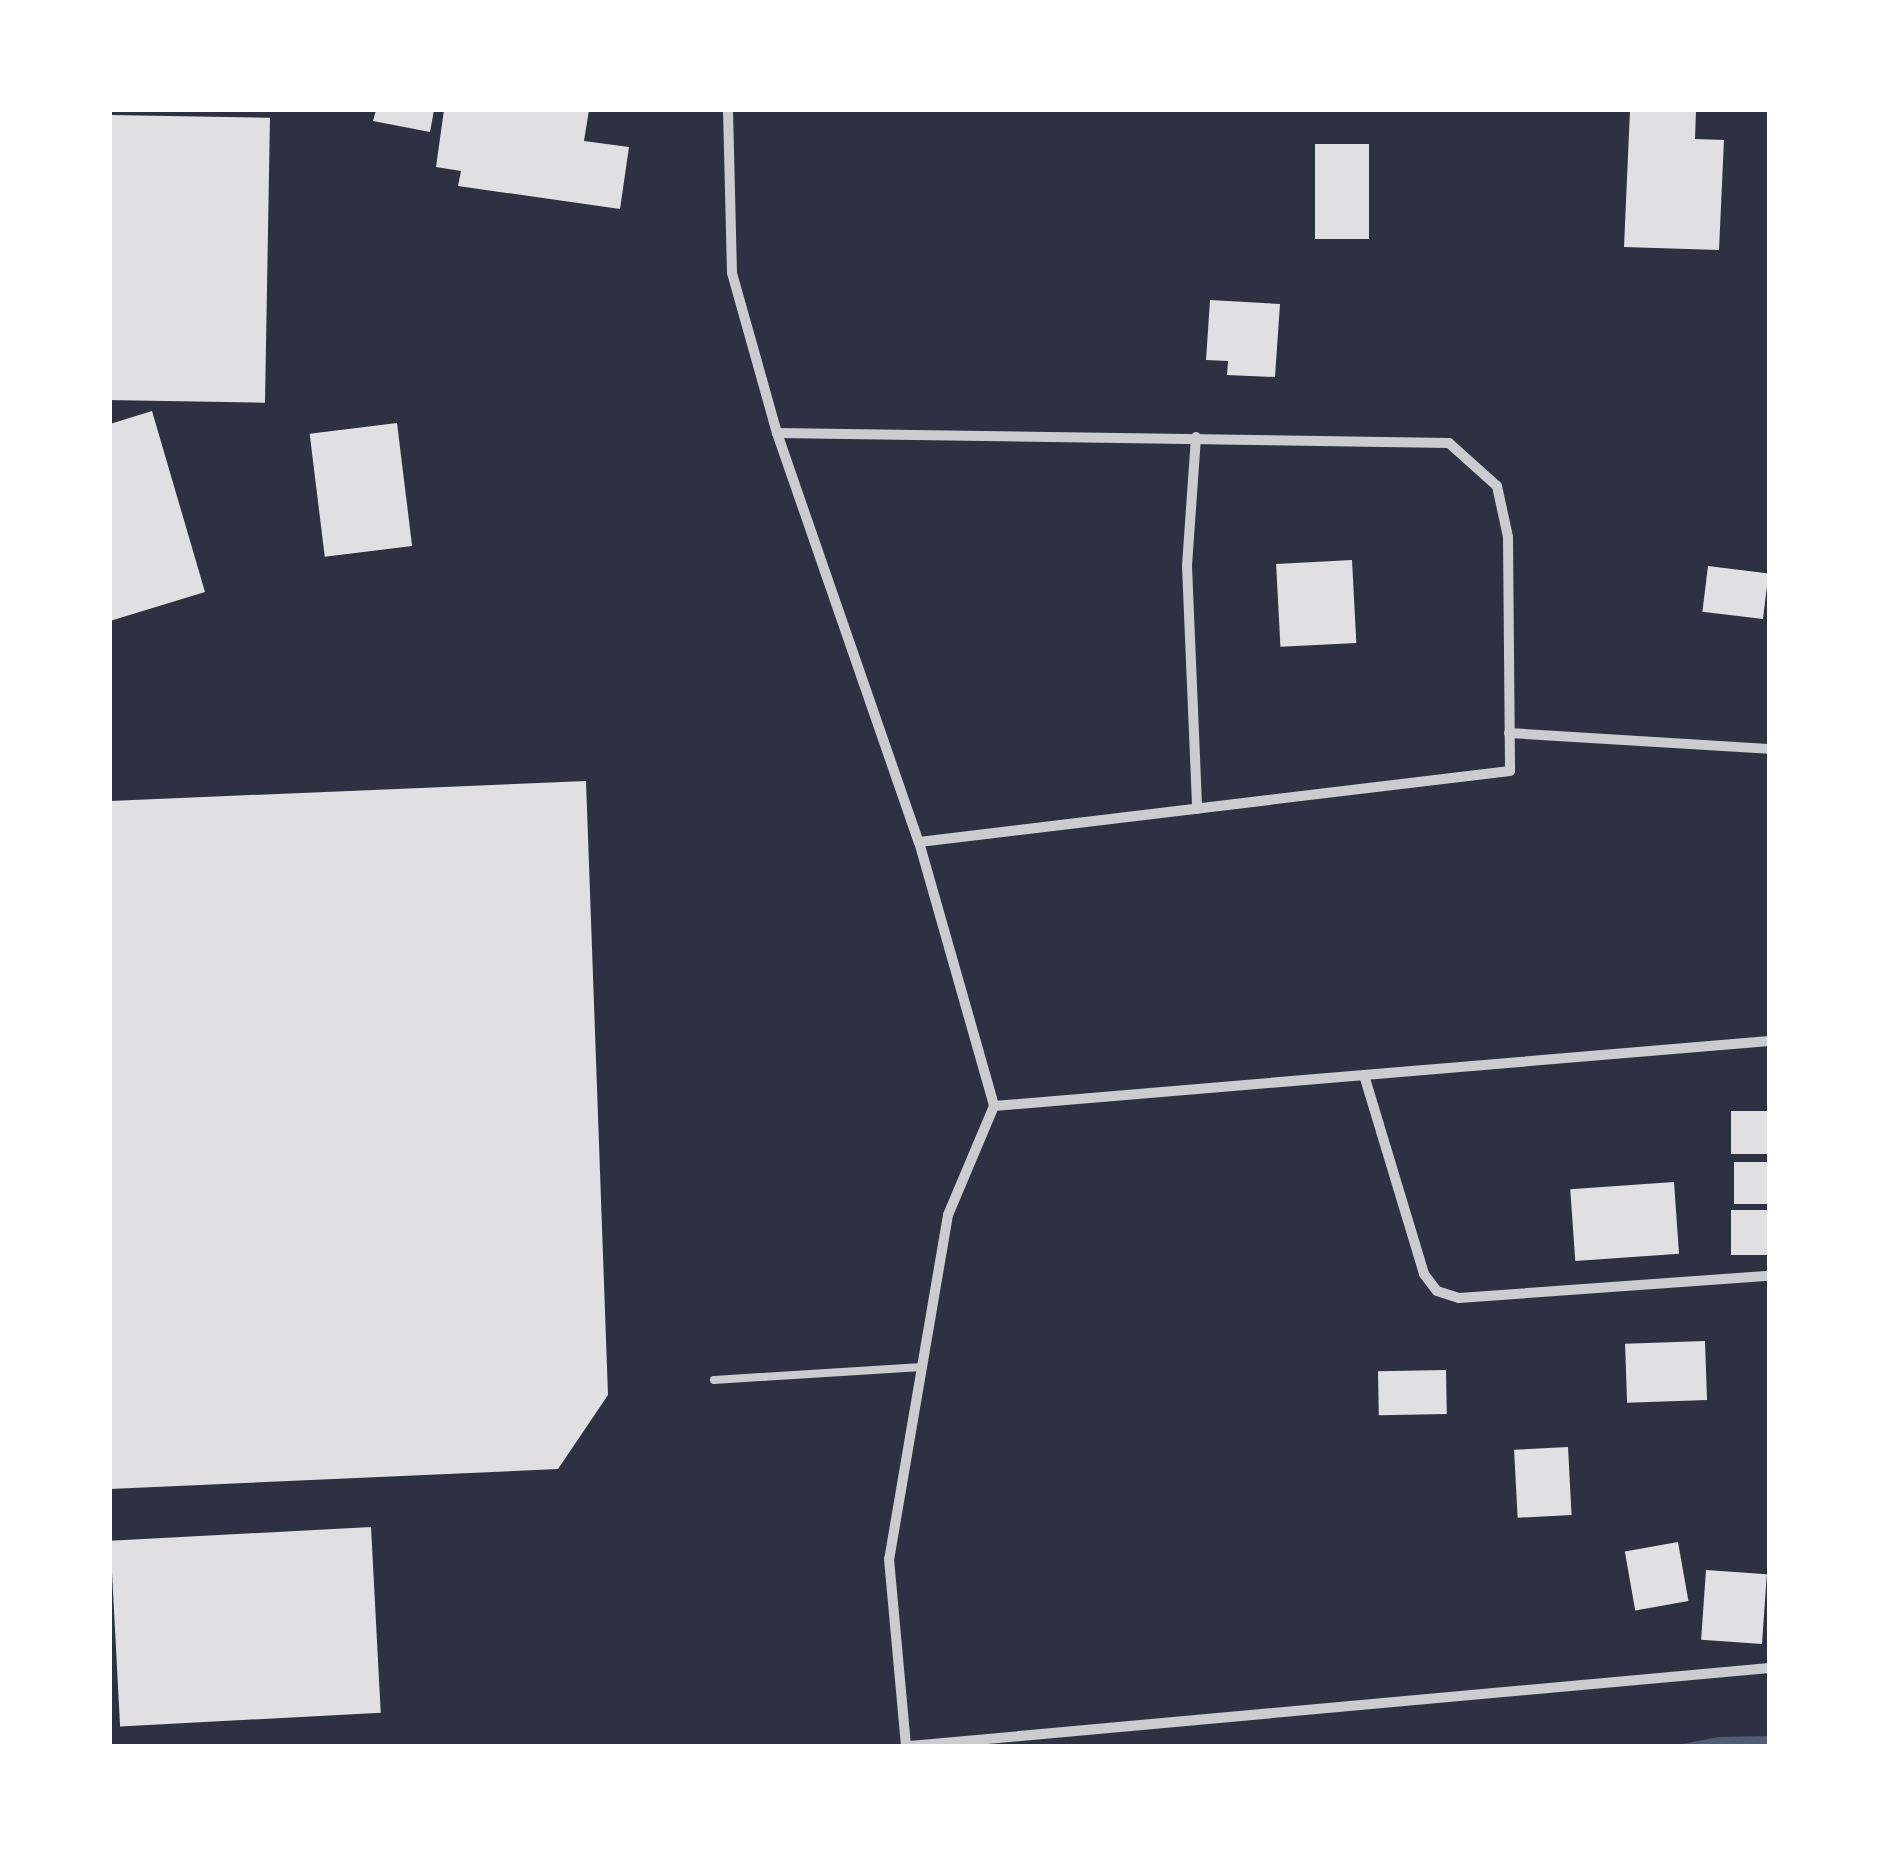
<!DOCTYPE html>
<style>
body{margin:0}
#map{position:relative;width:1879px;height:1856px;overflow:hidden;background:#2d3142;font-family:"Playfair Display",serif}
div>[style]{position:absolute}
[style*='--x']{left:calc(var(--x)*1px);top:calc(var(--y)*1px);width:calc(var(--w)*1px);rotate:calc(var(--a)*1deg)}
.water>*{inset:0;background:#4f5d75}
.building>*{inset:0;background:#e0e0e3;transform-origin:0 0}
.service>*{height:8px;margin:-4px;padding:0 4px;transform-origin:4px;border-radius:4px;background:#caccd0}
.minor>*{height:10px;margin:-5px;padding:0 5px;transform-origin:5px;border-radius:5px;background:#caccd0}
span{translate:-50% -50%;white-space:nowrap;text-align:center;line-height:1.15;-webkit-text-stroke:8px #fff;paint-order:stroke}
.frame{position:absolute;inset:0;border:112px solid #fff;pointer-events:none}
</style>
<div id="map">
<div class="water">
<div style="clip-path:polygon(1769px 1736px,1769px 1746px,1671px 1746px,1719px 1737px)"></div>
</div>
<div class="building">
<div style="clip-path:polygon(376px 110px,434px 110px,430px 132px,373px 121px)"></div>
<div style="clip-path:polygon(444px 110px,589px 110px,584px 141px,629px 147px,620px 209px,458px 186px,461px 171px,436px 167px)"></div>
<div style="clip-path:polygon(1630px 110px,1696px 110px,1695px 139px,1724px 140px,1719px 250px,1624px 247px)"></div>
<div style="left:110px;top:115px;width:160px;height:285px;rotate:1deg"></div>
<div style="left:1315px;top:144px;width:54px;height:95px"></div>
<div style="clip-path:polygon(1210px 300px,1280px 304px,1275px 377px,1227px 375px,1228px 361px,1206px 360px)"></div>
<div style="clip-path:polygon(152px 411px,205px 592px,110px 621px,110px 424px)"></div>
<div style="left:397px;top:423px;width:124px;height:88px;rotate:83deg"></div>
<div style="left:1352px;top:560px;width:83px;height:76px;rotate:87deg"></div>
<div style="left:1708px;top:566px;width:61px;height:46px;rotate:7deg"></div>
<div style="clip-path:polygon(586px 781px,608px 1395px,558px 1469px,110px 1489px,110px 801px)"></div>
<div style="left:1769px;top:1111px;width:43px;height:38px;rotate:90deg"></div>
<div style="left:1769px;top:1162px;width:42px;height:35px;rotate:90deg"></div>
<div style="left:1674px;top:1182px;width:72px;height:104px;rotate:86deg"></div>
<div style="left:1769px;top:1210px;width:45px;height:38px;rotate:90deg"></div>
<div style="left:1705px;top:1341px;width:59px;height:80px;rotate:88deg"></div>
<div style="left:1446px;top:1370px;width:44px;height:68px;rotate:89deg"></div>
<div style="left:1568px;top:1447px;width:68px;height:54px;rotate:87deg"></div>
<div style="left:371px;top:1527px;width:186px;height:261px;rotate:87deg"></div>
<div style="left:1678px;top:1542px;width:60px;height:54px;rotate:80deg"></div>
<div style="left:1706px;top:1570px;width:61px;height:70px;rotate:4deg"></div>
</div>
<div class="service">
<div style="--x:714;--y:1380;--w:208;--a:-3.6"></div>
</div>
<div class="minor">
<div style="--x:728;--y:110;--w:163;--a:88.6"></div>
<div style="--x:732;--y:273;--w:166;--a:74.3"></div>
<div style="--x:777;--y:433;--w:433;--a:70.9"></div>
<div style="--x:919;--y:842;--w:274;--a:74.1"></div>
<div style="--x:994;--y:1106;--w:118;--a:112.9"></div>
<div style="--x:948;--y:1215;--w:349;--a:99.7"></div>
<div style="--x:889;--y:1559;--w:188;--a:84.8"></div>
<div style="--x:777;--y:433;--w:672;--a:0.85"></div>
<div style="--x:1449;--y:443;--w:64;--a:41.9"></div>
<div style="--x:1497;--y:486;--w:52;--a:77.8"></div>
<div style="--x:1508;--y:537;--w:234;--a:89.5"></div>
<div style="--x:1510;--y:771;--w:595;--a:173.15"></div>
<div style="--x:1196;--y:437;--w:129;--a:94"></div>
<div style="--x:1187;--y:566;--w:243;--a:87.6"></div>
<div style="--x:1509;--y:733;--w:260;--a:3.5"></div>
<div style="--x:1364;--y:1075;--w:208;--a:73.2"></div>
<div style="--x:1424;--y:1274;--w:21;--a:53"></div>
<div style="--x:1437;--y:1291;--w:23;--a:18"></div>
<div style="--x:1459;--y:1298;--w:311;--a:-4.1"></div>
<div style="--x:994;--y:1106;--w:778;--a:-4.79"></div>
<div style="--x:910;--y:1746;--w:863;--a:-5.19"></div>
</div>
<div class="frame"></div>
</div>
